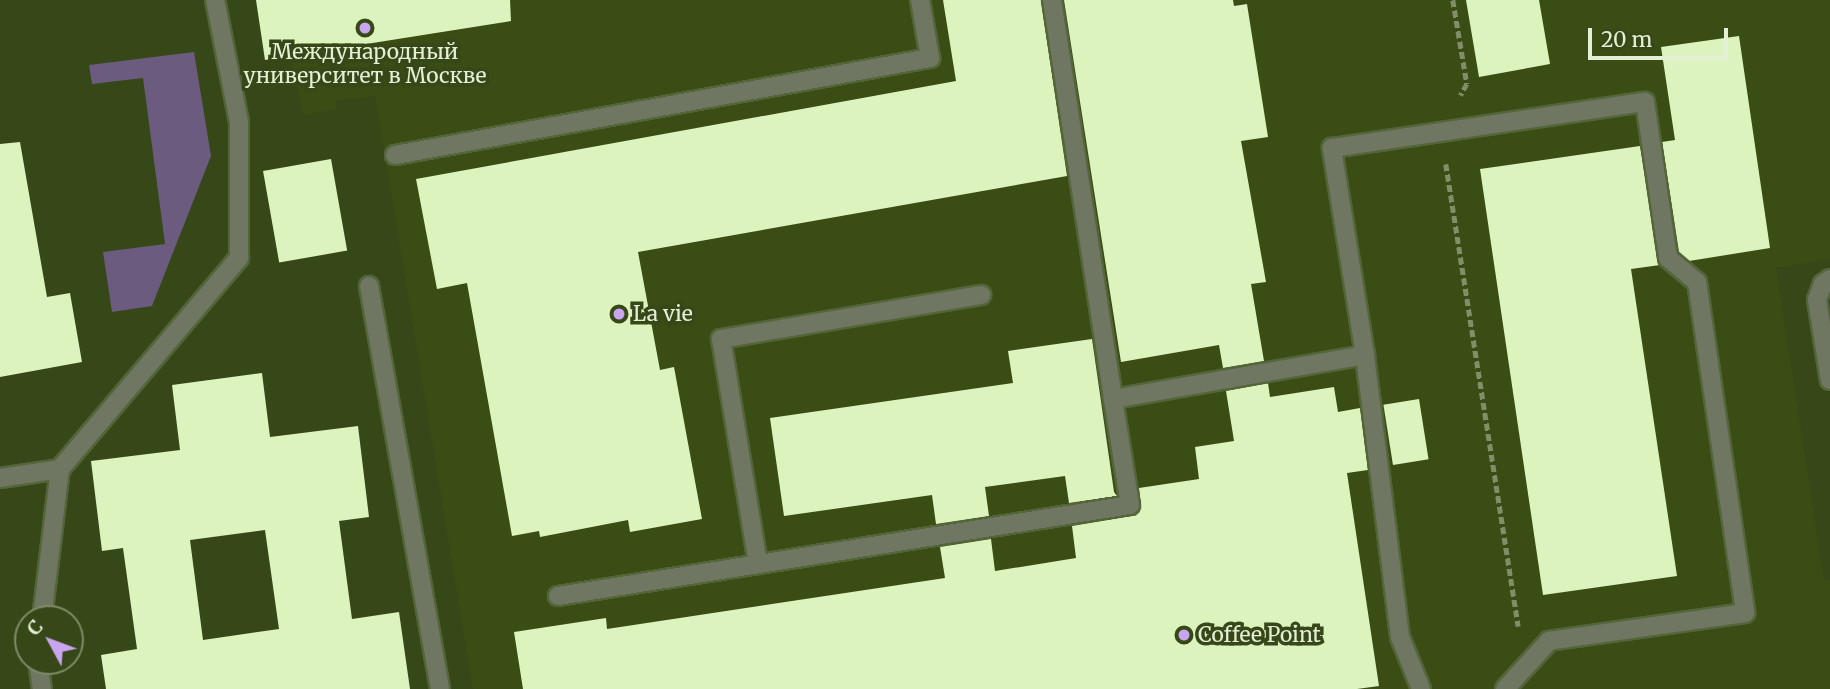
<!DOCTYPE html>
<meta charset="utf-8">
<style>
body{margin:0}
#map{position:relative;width:1830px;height:689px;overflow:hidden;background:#364718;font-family:Merriweather,serif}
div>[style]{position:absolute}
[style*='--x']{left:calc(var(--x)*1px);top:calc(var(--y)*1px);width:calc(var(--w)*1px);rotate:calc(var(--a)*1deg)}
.built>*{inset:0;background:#3a4d15}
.green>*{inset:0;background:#6b5b7e}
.building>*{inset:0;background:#ddf3be;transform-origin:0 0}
.path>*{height:4.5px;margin-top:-2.25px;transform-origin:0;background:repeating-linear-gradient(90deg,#808f68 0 7px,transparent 0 10.5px)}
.roads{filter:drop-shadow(2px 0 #55653a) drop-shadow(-2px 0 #55653a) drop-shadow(0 2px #55653a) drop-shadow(0 -2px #55653a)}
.lane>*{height:18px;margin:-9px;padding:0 9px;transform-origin:9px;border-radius:9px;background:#6f7763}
.dots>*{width:19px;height:19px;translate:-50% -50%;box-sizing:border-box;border:4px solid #364718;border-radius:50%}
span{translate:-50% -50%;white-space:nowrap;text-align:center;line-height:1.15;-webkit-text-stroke:7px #364718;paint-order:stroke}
.poi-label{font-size:21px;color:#e4f0d5}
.left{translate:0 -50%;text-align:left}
.north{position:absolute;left:14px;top:605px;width:70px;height:70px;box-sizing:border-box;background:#364718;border:2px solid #7c8b64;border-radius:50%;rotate:311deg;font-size:19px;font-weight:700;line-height:28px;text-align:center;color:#e4f0d5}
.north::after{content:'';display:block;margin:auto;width:24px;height:32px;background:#c8a5ee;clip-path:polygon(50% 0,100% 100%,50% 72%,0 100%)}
.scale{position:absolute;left:1588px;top:28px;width:140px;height:32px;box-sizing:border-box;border:4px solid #e4f0d5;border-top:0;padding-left:9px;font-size:21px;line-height:24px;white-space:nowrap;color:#e4f0d5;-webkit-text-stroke:5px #364718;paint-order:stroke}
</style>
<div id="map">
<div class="built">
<div style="clip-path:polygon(256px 0,1830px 0,1830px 259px,1776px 268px,1824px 580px,1830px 580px,1830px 689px,473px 689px,375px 96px,336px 100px,337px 109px,303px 115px,291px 57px,265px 60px)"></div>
</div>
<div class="green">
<div style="clip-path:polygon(194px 52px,211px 156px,152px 306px,112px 312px,103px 252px,165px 244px,143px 78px,92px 84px,89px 65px)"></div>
</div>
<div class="building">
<div style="clip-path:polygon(256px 0,510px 0,511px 21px,265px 60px)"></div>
<div style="clip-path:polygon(943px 0,1041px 0,1067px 176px,638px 252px,660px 370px,674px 367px,702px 519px,630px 532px,628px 520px,540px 537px,539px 531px,512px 536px,467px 283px,437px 289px,416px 179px,956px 81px)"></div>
<div style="clip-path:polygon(1064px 0,1233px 0,1234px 6px,1247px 4px,1268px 137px,1241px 141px,1266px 282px,1251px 284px,1264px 361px,1223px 368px,1219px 345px,1121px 362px)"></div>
<div style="clip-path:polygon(1466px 0,1539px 0,1550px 64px,1479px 77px)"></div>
<div style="clip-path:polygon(1739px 36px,1770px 248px,1689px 261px,1679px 252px,1662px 142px,1675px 140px,1661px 47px)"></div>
<div style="clip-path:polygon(20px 142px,47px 297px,70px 293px,82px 362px,0 377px,0 144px)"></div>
<div style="clip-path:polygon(1640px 146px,1660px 265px,1631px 269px,1677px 576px,1543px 595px,1480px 169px)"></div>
<div style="left:331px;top:159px;width:93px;height:69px;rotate:80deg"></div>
<div style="clip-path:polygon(1092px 339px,1114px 492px,1117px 496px,1069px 503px,1065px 476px,985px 487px,989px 516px,936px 524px,932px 495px,784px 516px,770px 418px,1013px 383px,1008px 351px)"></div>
<div style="clip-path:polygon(evenodd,262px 373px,270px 437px,358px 426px,369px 517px,339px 521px,352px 619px,399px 612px,410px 689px,106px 689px,101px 655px,137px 649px,123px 548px,102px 551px,91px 461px,180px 450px,172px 385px,262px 373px,265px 530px,279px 629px,203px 640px,190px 540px,265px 530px)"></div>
<div style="clip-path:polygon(1268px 383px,1270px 397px,1334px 387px,1338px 412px,1360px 408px,1368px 470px,1347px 473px,1379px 686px,1357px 689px,523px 689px,514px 632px,606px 618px,607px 629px,945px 578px,940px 547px,991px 539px,995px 571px,1076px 558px,1072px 526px,1132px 516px,1141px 508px,1139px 488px,1199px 479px,1195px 447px,1234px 441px,1226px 391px)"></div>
<div style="left:1419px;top:399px;width:61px;height:36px;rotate:81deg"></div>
</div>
<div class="path">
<div style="--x:1453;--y:0;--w:85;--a:80.5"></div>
<div style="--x:1467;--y:84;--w:13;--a:119"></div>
<div style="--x:1446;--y:164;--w:468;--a:81.1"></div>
</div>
<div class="roads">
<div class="lane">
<div style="--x:1052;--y:0;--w:404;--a:81.3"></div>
<div style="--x:395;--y:155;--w:544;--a:-10.28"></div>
<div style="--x:930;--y:58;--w:59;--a:-99.8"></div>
<div style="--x:1830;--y:279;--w:9;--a:144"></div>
<div style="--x:1823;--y:284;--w:17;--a:111"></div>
<div style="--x:1817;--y:300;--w:81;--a:80.8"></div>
<div style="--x:369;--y:286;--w:409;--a:80"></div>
<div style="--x:0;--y:478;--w:61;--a:-8.5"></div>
<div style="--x:758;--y:564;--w:228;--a:-99.3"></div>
<div style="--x:721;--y:339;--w:264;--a:-9.6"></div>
<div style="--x:558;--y:596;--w:579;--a:-9.04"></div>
<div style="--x:1130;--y:505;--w:107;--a:-99.1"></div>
<div style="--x:1113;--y:399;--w:256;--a:-9.9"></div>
<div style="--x:42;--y:619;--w:151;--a:-83.2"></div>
<div style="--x:60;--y:469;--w:277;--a:-49.7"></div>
<div style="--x:239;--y:258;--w:136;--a:-90"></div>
<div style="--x:239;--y:122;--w:124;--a:-101.1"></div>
<div style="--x:38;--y:661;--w:28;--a:82"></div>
<div style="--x:1421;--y:689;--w:56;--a:-112"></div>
<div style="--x:1400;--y:637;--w:284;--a:-97.1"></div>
<div style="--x:1365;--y:355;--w:210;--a:-99.1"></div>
<div style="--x:1332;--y:148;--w:316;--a:-8.4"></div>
<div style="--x:1645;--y:102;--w:158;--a:81.6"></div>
<div style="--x:1668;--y:258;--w:38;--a:40"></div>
<div style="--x:1697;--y:282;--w:334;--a:81.7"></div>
<div style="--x:1745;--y:613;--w:198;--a:171.9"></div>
<div style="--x:1549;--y:641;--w:65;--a:132.5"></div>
</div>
</div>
<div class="dots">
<div style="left:365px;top:28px;background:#c8a5ee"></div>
<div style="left:619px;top:314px;background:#c8a5ee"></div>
<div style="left:1184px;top:635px;background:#c8a5ee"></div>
</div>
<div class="poi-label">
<span style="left:365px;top:64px">Международный<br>университет в Москве</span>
<span class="left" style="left:633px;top:314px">La vie</span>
<span class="left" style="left:1198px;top:635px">Coffee Point</span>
</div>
<div class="north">С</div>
<div class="scale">20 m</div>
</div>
